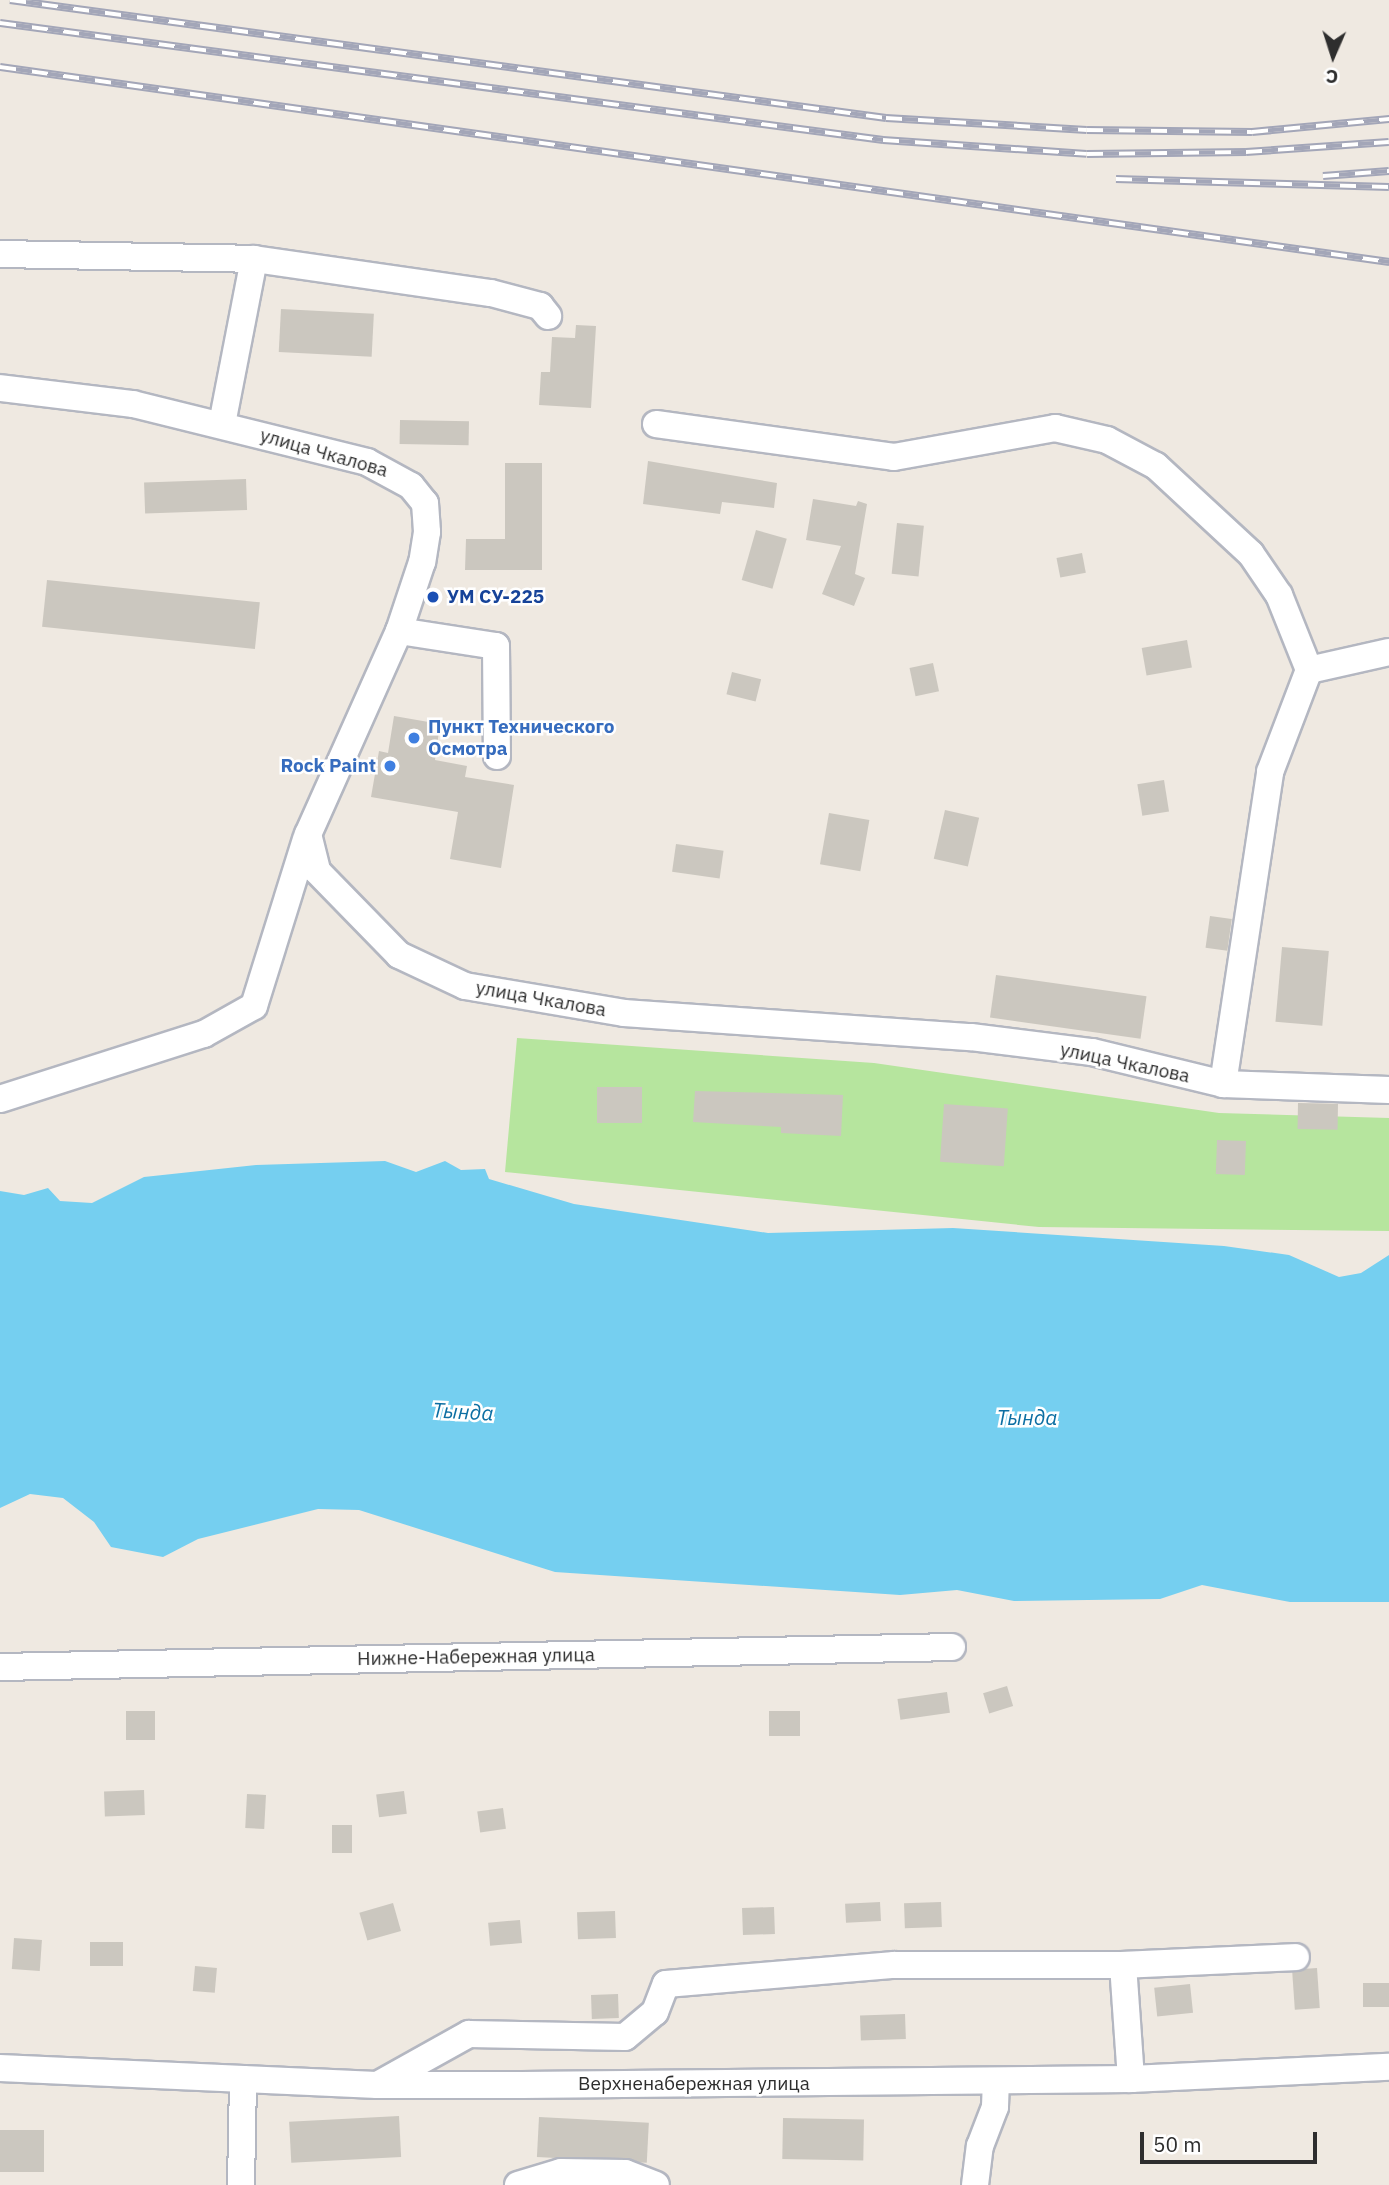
<!DOCTYPE html>
<meta charset="utf-8">
<style>
body{margin:0}
#map{position:relative;width:1389px;height:2185px;overflow:hidden;background:#efe9e1;font-family:"IBM Plex Sans",sans-serif}
div>[style]{position:absolute}
[style*='--x']{left:calc(var(--x)*1px);top:calc(var(--y)*1px);width:calc(var(--w)*1px);rotate:calc(var(--a)*1deg)}
.green>*{inset:0;background:#b6e59e}
.water>*{inset:0;background:#75cff0}
.building>*{inset:0;background:#cbc7bf;transform-origin:0 0}
.roads{filter:drop-shadow(2px 0 #b4b7c1) drop-shadow(-2px 0 #b4b7c1) drop-shadow(0 2px #b4b7c1) drop-shadow(0 -2px #b4b7c1)}
.minor>*{height:26px;margin:-13px;padding:0 13px;transform-origin:13px;border-radius:13px;background:#fff}
.rail>*{height:8px;margin-top:-4px;transform-origin:0;background:repeating-linear-gradient(90deg,#fff 0 16px,#a3a6b8 0 32px);box-sizing:border-box;border-block:2px solid #a3a6b8}
.dots>*{width:19px;height:19px;translate:-50% -50%;box-sizing:border-box;border:4px solid #fff;border-radius:50%}
span{translate:-50% -50%;white-space:nowrap;text-align:center;line-height:1.15;-webkit-text-stroke:5px #fff;paint-order:stroke}
.street-label{font-size:19px;color:#2e2e2e}
.transit-label{font-size:19px;color:#164399;font-weight:700}
.left{translate:0 -50%;text-align:left}
.shop-label{font-size:19px;color:#366cbe;font-weight:700}
.right{translate:-100% -50%;text-align:right}
.water-label{font-size:21px;color:#0d6fa3;font-style:italic}
.north{position:absolute;left:1298px;top:21px;width:70px;height:70px;-webkit-text-stroke:5px #fff;paint-order:stroke;rotate:183deg;font-size:19px;font-weight:700;line-height:28px;text-align:center;color:#2e2e2e}
.north::after{content:'';display:block;margin:auto;width:24px;height:32px;background:#2e2e2e;clip-path:polygon(50% 0,100% 100%,50% 72%,0 100%)}
.scale{position:absolute;left:1140px;top:2132px;width:177px;height:32px;box-sizing:border-box;border:4px solid #2e2e2e;border-top:0;padding-left:9px;font-size:21px;line-height:24px;white-space:nowrap;color:#2e2e2e;-webkit-text-stroke:5px #fff;paint-order:stroke}
</style>
<div id="map">
<div class="green">
<div style="clip-path:polygon(517px 1038px,874px 1063px,1219px 1113px,1389px 1118px,1389px 1231px,1039px 1227px,505px 1172px)"></div>
</div>
<div class="water">
<div style="clip-path:polygon(385px 1161px,416px 1172px,445px 1161px,461px 1170px,485px 1169px,489px 1179px,574px 1204px,768px 1233px,953px 1228px,1224px 1246px,1289px 1255px,1339px 1277px,1361px 1273px,1389px 1255px,1389px 1602px,1290px 1602px,1202px 1585px,1160px 1599px,1014px 1601px,957px 1590px,900px 1595px,555px 1572px,359px 1510px,318px 1509px,198px 1539px,163px 1557px,111px 1547px,94px 1522px,63px 1498px,30px 1494px,0 1508px,0 1191px,24px 1195px,48px 1188px,60px 1201px,92px 1203px,144px 1177px,256px 1165px)"></div>
</div>
<div class="building">
<div style="left:281px;top:309px;width:93px;height:43px;rotate:3deg"></div>
<div style="clip-path:polygon(576px 325px,596px 326px,591px 408px,539px 405px,541px 372px,550px 372px,552px 337px,575px 338px)"></div>
<div style="left:400px;top:420px;width:69px;height:24px;rotate:1deg"></div>
<div style="clip-path:polygon(648px 461px,777px 483px,774px 508px,722px 502px,720px 514px,643px 504px)"></div>
<div style="clip-path:polygon(505px 463px,542px 463px,542px 570px,465px 570px,466px 539px,505px 539px)"></div>
<div style="left:246px;top:479px;width:31px;height:102px;rotate:88deg"></div>
<div style="clip-path:polygon(813px 499px,856px 506px,858px 501px,867px 504px,855px 574px,865px 578px,854px 606px,822px 594px,841px 546px,806px 540px)"></div>
<div style="left:897px;top:523px;width:27px;height:51px;rotate:6deg"></div>
<div style="left:756px;top:530px;width:32px;height:52px;rotate:16deg"></div>
<div style="left:1082px;top:553px;width:20px;height:26px;rotate:79deg"></div>
<div style="left:47px;top:580px;width:214px;height:47px;rotate:6deg"></div>
<div style="left:1187px;top:640px;width:28px;height:46px;rotate:80deg"></div>
<div style="left:933px;top:663px;width:29px;height:24px;rotate:78deg"></div>
<div style="left:732px;top:672px;width:30px;height:23px;rotate:14deg"></div>
<div style="clip-path:polygon(394px 716px,440px 724px,435px 760px,467px 766px,465px 777px,514px 785px,501px 868px,450px 859px,458px 812px,371px 797px,379px 751px,388px 753px)"></div>
<div style="left:1164px;top:780px;width:32px;height:27px;rotate:81deg"></div>
<div style="left:945px;top:810px;width:35px;height:50px;rotate:13deg"></div>
<div style="left:829px;top:813px;width:41px;height:52px;rotate:10deg"></div>
<div style="left:676px;top:844px;width:48px;height:28px;rotate:8deg"></div>
<div style="left:1210px;top:916px;width:22px;height:32px;rotate:8deg"></div>
<div style="left:1282px;top:947px;width:47px;height:75px;rotate:5deg"></div>
<div style="left:996px;top:975px;width:152px;height:43px;rotate:8deg"></div>
<div style="left:597px;top:1087px;width:45px;height:36px"></div>
<div style="clip-path:polygon(695px 1091px,843px 1095px,841px 1136px,781px 1133px,781px 1127px,693px 1122px)"></div>
<div style="left:1298px;top:1103px;width:40px;height:26px;rotate:1deg"></div>
<div style="left:944px;top:1104px;width:64px;height:58px;rotate:4deg"></div>
<div style="left:1217px;top:1140px;width:29px;height:34px;rotate:2deg"></div>
<div style="left:1007px;top:1686px;width:21px;height:25px;rotate:73deg"></div>
<div style="left:947px;top:1692px;width:21px;height:50px;rotate:82deg"></div>
<div style="left:126px;top:1711px;width:29px;height:29px"></div>
<div style="left:769px;top:1711px;width:31px;height:25px"></div>
<div style="left:144px;top:1790px;width:25px;height:40px;rotate:88deg"></div>
<div style="left:404px;top:1791px;width:23px;height:28px;rotate:83deg"></div>
<div style="left:247px;top:1794px;width:19px;height:34px;rotate:3deg"></div>
<div style="left:503px;top:1808px;width:21px;height:26px;rotate:82deg"></div>
<div style="left:332px;top:1825px;width:20px;height:28px"></div>
<div style="left:880px;top:1902px;width:19px;height:35px;rotate:87deg"></div>
<div style="left:941px;top:1902px;width:25px;height:37px;rotate:88deg"></div>
<div style="left:393px;top:1903px;width:29px;height:35px;rotate:74deg"></div>
<div style="left:774px;top:1907px;width:27px;height:32px;rotate:88deg"></div>
<div style="left:615px;top:1911px;width:27px;height:38px;rotate:88deg"></div>
<div style="left:520px;top:1920px;width:23px;height:32px;rotate:85deg"></div>
<div style="left:14px;top:1938px;width:28px;height:31px;rotate:4deg"></div>
<div style="left:90px;top:1942px;width:33px;height:24px"></div>
<div style="left:195px;top:1966px;width:22px;height:25px;rotate:5deg"></div>
<div style="left:1317px;top:1968px;width:40px;height:25px;rotate:86deg"></div>
<div style="left:1389px;top:1983px;width:24px;height:26px;rotate:90deg"></div>
<div style="left:1190px;top:1984px;width:29px;height:36px;rotate:84deg"></div>
<div style="left:618px;top:1994px;width:24px;height:27px;rotate:88deg"></div>
<div style="left:905px;top:2014px;width:25px;height:45px;rotate:88deg"></div>
<div style="left:399px;top:2116px;width:41px;height:110px;rotate:87deg"></div>
<div style="left:539px;top:2117px;width:110px;height:40px;rotate:3deg"></div>
<div style="left:783px;top:2118px;width:81px;height:41px;rotate:1deg"></div>
<div style="left:0;top:2130px;width:44px;height:42px"></div>
</div>
<div class="roads">
<div class="minor">
<div style="--x:0;--y:254;--w:254;--a:1.1"></div>
<div style="--x:0;--y:388;--w:134;--a:6.9"></div>
<div style="--x:133;--y:404;--w:241;--a:13.9"></div>
<div style="--x:367;--y:462;--w:50;--a:28.6"></div>
<div style="--x:411;--y:486;--w:22;--a:51"></div>
<div style="--x:425;--y:503;--w:29;--a:86"></div>
<div style="--x:427;--y:532;--w:30;--a:99"></div>
<div style="--x:422;--y:562;--w:73;--a:108.4"></div>
<div style="--x:399;--y:631;--w:222;--a:114.1"></div>
<div style="--x:308;--y:834;--w:38;--a:76"></div>
<div style="--x:317;--y:871;--w:117;--a:45.7"></div>
<div style="--x:399;--y:955;--w:73;--a:25.2"></div>
<div style="--x:465;--y:986;--w:161;--a:9.6"></div>
<div style="--x:624;--y:1013;--w:348;--a:4"></div>
<div style="--x:971;--y:1037;--w:122;--a:7.1"></div>
<div style="--x:1092;--y:1052;--w:135;--a:13.7"></div>
<div style="--x:1223;--y:1084;--w:166;--a:2.1"></div>
<div style="--x:222;--y:424;--w:168;--a:-79"></div>
<div style="--x:254;--y:259;--w:239;--a:8.2"></div>
<div style="--x:491;--y:293;--w:51;--a:14.9"></div>
<div style="--x:540;--y:306;--w:13;--a:51"></div>
<div style="--x:656;--y:424;--w:240;--a:7.9"></div>
<div style="--x:894;--y:457;--w:164;--a:-10.2"></div>
<div style="--x:1055;--y:428;--w:53;--a:13"></div>
<div style="--x:1107;--y:440;--w:55;--a:28"></div>
<div style="--x:1156;--y:466;--w:129;--a:42.8"></div>
<div style="--x:1251;--y:554;--w:50;--a:55.7"></div>
<div style="--x:1279;--y:595;--w:81;--a:68.2"></div>
<div style="--x:399;--y:631;--w:98;--a:8.8"></div>
<div style="--x:496;--y:646;--w:110;--a:89.5"></div>
<div style="--x:1223;--y:1084;--w:316;--a:-81.4"></div>
<div style="--x:1270;--y:772;--w:109;--a:-69.1"></div>
<div style="--x:1309;--y:670;--w:82;--a:-12.7"></div>
<div style="--x:0;--y:1099;--w:214;--a:-17.7"></div>
<div style="--x:204;--y:1034;--w:57;--a:-29.2"></div>
<div style="--x:254;--y:1006;--w:175;--a:-72.7"></div>
<div style="--x:0;--y:1667;--w:952;--a:-1.2"></div>
<div style="--x:0;--y:2068;--w:377;--a:2.6"></div>
<div style="--x:377;--y:2085;--w:145;--a:0"></div>
<div style="--x:522;--y:2085;--w:609;--a:-0.56"></div>
<div style="--x:1131;--y:2079;--w:258;--a:-2.7"></div>
<div style="--x:1131;--y:2079;--w:114;--a:-94"></div>
<div style="--x:1123;--y:1965;--w:173;--a:-2.6"></div>
<div style="--x:379;--y:2084;--w:103;--a:-29.1"></div>
<div style="--x:469;--y:2034;--w:156;--a:1.1"></div>
<div style="--x:625;--y:2037;--w:39;--a:-40"></div>
<div style="--x:655;--y:2012;--w:30;--a:-69"></div>
<div style="--x:666;--y:1984;--w:229;--a:-4.8"></div>
<div style="--x:894;--y:1965;--w:229;--a:0"></div>
<div style="--x:241;--y:2185;--w:106;--a:-88.9"></div>
<div style="--x:518;--y:2185;--w:45;--a:-16.8"></div>
<div style="--x:561;--y:2172;--w:64;--a:0.9"></div>
<div style="--x:625;--y:2173;--w:33;--a:21"></div>
<div style="--x:975;--y:2185;--w:39;--a:-83"></div>
<div style="--x:980;--y:2146;--w:42;--a:-69"></div>
<div style="--x:995;--y:2107;--w:25;--a:-88"></div>
</div>
</div>
<div class="rail">
<div style="--x:10;--y:0;--w:884;--a:7.67"></div>
<div style="--x:886;--y:118;--w:201;--a:3.4"></div>
<div style="--x:1087;--y:130;--w:165;--a:0.7"></div>
<div style="--x:1252;--y:132;--w:138;--a:-5.4"></div>
<div style="--x:0;--y:23;--w:891;--a:7.55"></div>
<div style="--x:883;--y:140;--w:204;--a:3.9"></div>
<div style="--x:1087;--y:154;--w:159;--a:-0.7"></div>
<div style="--x:1246;--y:152;--w:143;--a:-4"></div>
<div style="--x:0;--y:67;--w:1403;--a:7.99"></div>
<div style="--x:1323;--y:176;--w:66;--a:-4.3"></div>
<div style="--x:1116;--y:179;--w:273;--a:1.7"></div>
</div>
<div class="dots">
<div style="left:433px;top:597px;background:#1a4fb4"></div>
<div style="left:414px;top:738px;background:#3f7fe0"></div>
<div style="left:390px;top:766px;background:#3f7fe0"></div>
</div>
<div class="street-label">
<span style="left:324px;top:453px;rotate:16deg">улица Чкалова</span>
<span style="left:541px;top:999px;rotate:10deg">улица Чкалова</span>
<span style="left:1125px;top:1063px;rotate:12deg">улица Чкалова</span>
<span style="left:476px;top:1657px;rotate:-1deg">Нижне-Набережная улица</span>
<span style="left:694px;top:2084px">Верхненабережная улица</span>
</div>
<div class="transit-label">
<span class="left" style="left:447px;top:597px">УМ СУ-225</span>
</div>
<div class="shop-label">
<span class="left" style="left:428px;top:738px">Пункт Технического<br>Осмотра</span>
<span class="right" style="left:376px;top:766px">Rock Paint</span>
</div>
<div class="water-label">
<span style="left:463px;top:1411px;rotate:3deg">Тында</span>
<span style="left:1027px;top:1417px">Тында</span>
</div>
<div class="north">С</div>
<div class="scale">50 m</div>
</div>
